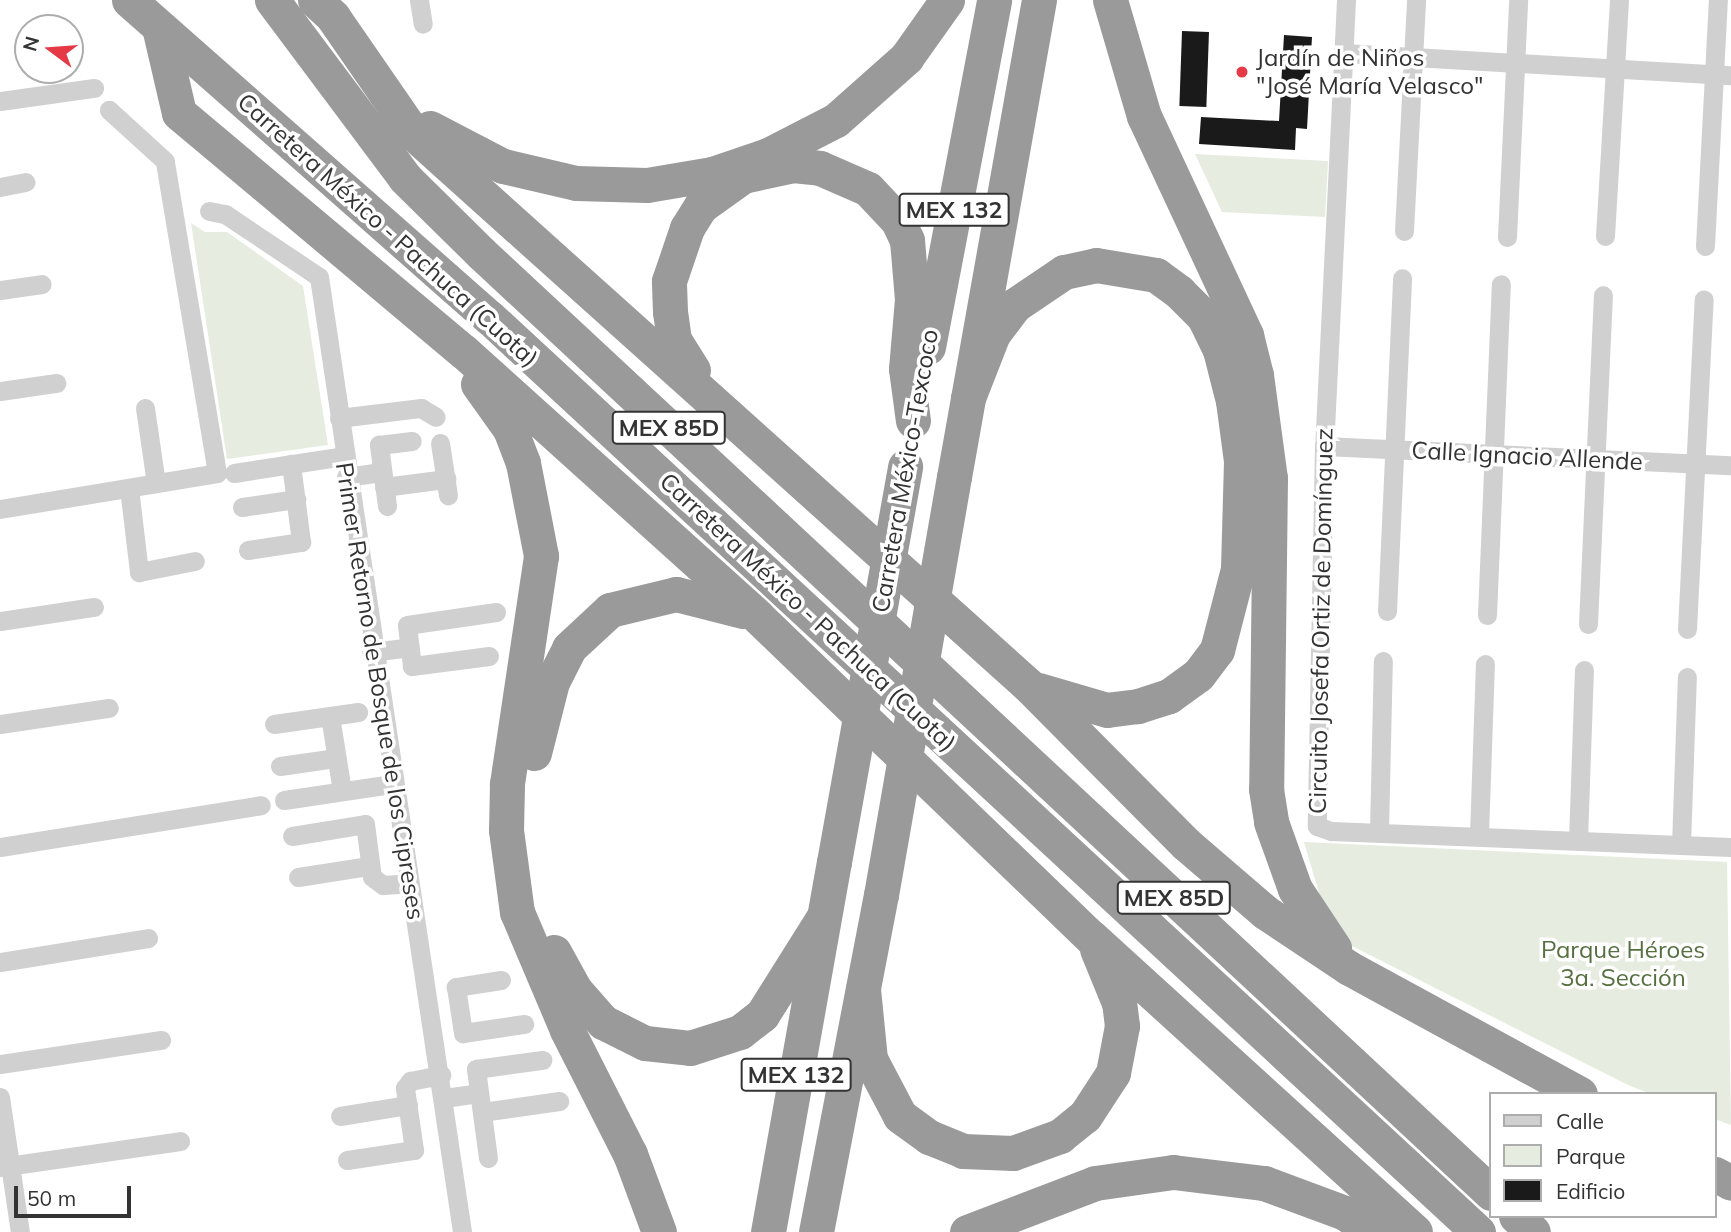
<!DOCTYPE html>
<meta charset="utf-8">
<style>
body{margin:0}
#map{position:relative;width:1731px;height:1232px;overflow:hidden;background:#fff;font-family:Mulish,sans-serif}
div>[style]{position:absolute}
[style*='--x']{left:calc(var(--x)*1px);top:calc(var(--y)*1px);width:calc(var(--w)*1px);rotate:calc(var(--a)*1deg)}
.green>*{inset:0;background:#e6ecdf}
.building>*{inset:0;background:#1a1a1a;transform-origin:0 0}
.street>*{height:19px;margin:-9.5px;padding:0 9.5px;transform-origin:9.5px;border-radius:9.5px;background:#d0d0d0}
.highway>*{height:35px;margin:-17.5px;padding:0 17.5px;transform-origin:17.5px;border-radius:17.5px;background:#9a9a9a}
.highway-bridge>*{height:35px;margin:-17.5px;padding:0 17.5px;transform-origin:17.5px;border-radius:17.5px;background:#9a9a9a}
.dots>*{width:19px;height:19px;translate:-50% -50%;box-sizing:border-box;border:4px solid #fff;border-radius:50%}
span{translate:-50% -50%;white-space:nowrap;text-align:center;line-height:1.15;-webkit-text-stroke:7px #fff;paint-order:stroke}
.shield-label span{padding:2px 5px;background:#fff;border:2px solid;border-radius:5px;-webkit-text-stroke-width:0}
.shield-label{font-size:23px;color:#333;font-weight:700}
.poi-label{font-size:24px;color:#333}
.left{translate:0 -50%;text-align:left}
.street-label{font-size:24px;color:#333}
.park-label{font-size:24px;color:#56703f}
.legend{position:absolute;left:1489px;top:1092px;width:228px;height:126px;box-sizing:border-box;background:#fff;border:2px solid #adadad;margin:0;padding:9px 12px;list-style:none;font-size:21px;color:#333}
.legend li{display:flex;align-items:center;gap:14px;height:35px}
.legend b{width:35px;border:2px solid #adadad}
.north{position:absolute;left:14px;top:14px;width:70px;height:70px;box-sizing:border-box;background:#fff;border:2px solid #adadad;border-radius:50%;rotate:286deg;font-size:19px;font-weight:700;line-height:28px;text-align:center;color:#333}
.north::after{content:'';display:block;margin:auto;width:24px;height:32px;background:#e63946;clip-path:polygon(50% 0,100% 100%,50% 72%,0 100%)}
.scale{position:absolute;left:14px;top:1186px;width:117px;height:32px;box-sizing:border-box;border:4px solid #333;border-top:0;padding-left:9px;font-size:21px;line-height:24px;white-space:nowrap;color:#333;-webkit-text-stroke:5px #fff;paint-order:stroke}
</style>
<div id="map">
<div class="green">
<div style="clip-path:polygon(1195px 154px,1328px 161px,1325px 217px,1222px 212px)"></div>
<div style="clip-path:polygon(191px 223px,205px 232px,227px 232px,303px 286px,328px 445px,227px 459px)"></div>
<div style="clip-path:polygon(1304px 842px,1727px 862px,1731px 1125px,1715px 1119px,1715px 1094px,1651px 1094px,1628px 1085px,1350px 945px,1321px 900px)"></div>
</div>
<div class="building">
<div style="left:1182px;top:31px;width:27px;height:75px;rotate:2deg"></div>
<div style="clip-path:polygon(1284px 35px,1312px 37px,1307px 129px,1296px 128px,1295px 150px,1199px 144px,1201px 117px,1279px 121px)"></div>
</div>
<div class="street">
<div style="--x:419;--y:0;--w:24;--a:81"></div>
<div style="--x:1346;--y:0;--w:447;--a:92.8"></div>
<div style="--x:1324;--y:446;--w:380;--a:91.1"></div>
<div style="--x:1317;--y:826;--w:15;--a:20"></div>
<div style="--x:1331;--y:831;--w:400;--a:2.3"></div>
<div style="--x:1344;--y:53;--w:388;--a:3.3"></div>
<div style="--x:0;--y:101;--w:95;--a:-7.9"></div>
<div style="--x:0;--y:187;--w:26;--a:-11"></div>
<div style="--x:209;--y:211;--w:16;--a:11"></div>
<div style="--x:225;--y:214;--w:113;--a:33.8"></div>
<div style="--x:319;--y:277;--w:966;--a:81.48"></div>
<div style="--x:1404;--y:231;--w:231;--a:-87"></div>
<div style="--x:1605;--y:236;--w:236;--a:-86.6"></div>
<div style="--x:1507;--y:237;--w:237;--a:-87.3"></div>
<div style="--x:1705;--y:246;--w:246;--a:-87"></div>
<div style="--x:0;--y:290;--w:42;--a:-8.1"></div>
<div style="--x:0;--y:391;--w:57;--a:-8.1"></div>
<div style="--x:145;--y:408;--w:76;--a:81.7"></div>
<div style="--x:339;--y:418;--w:83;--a:-7"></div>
<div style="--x:421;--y:408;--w:17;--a:31"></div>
<div style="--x:440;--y:443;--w:53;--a:81.3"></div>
<div style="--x:1324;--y:446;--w:407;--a:2.7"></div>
<div style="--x:234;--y:473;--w:111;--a:-8.8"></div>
<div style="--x:346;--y:477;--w:36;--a:-8"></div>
<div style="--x:384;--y:487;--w:63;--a:-7.4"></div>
<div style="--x:129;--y:488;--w:85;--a:83.2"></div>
<div style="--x:139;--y:572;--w:57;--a:-11.1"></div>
<div style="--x:387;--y:506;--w:62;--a:-97.5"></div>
<div style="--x:379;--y:445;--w:33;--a:-7"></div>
<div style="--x:242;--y:507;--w:55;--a:-8.4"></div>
<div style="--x:0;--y:509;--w:220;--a:-9.4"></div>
<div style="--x:217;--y:473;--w:316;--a:-99.5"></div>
<div style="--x:165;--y:161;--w:76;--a:-137.7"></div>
<div style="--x:248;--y:550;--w:54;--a:-8.6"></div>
<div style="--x:301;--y:542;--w:79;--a:-97.3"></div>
<div style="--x:1387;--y:611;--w:333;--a:-87.4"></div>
<div style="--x:1487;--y:615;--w:331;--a:-87.6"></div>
<div style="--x:0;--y:621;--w:95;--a:-8.5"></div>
<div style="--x:1588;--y:624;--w:329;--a:-87.4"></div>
<div style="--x:1687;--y:629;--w:330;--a:-87.1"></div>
<div style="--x:371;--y:652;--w:38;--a:-7"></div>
<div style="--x:489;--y:656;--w:78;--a:172.6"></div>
<div style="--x:412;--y:666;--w:41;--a:-97"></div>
<div style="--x:407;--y:625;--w:90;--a:-8.3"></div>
<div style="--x:330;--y:716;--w:76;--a:80.9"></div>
<div style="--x:0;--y:724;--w:110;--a:-8.4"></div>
<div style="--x:274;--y:724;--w:85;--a:-8.1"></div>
<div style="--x:280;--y:766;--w:57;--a:-8.1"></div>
<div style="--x:284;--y:800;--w:108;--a:-8.5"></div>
<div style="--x:1379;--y:831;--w:170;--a:-88.7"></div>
<div style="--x:1479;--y:834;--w:170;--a:-88"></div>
<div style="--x:292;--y:836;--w:74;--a:-9.3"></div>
<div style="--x:365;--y:824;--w:53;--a:82.5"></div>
<div style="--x:372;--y:877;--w:14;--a:36"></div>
<div style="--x:383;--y:885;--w:26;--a:-4"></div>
<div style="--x:1578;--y:840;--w:170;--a:-88"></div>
<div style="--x:1681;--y:845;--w:168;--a:-88"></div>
<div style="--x:0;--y:847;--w:264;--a:-9.1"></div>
<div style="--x:298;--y:877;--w:72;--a:-8.8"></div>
<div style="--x:0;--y:962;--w:150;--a:-9.2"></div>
<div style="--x:501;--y:980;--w:46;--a:171.2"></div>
<div style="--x:456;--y:987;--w:47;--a:81.3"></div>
<div style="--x:463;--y:1033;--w:62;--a:-8.4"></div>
<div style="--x:0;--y:1064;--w:163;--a:-8.5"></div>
<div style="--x:0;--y:1097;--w:136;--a:81.6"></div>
<div style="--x:444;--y:1098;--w:35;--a:-8"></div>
<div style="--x:482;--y:1112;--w:78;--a:-8.1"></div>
<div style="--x:340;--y:1116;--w:69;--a:-9.2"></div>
<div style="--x:488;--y:1158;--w:90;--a:-97.7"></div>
<div style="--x:476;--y:1069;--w:67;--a:-7.8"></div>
<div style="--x:347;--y:1160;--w:68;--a:-8.5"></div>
<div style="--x:414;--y:1150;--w:63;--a:-98.3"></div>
<div style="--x:405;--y:1088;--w:9;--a:-54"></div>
<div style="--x:410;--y:1081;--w:32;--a:-11"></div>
<div style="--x:0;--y:1167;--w:182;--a:-8.2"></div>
</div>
<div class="highway">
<div style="--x:129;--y:0;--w:481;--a:41.4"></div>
<div style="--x:490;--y:318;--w:1346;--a:42.77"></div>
<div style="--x:272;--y:0;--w:222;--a:53.2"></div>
<div style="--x:405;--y:178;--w:107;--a:44.6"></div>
<div style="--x:481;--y:253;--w:1380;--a:42.94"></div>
<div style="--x:315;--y:0;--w:25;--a:43"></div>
<div style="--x:333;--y:17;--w:141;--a:55.4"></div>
<div style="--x:413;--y:133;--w:826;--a:41.91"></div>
<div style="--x:1028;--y:685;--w:224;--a:45.2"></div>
<div style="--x:1186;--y:844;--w:104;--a:40.7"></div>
<div style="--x:1265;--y:912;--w:101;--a:33.7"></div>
<div style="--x:1349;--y:968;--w:263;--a:28.6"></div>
<div style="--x:1110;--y:0;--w:121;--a:73.7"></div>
<div style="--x:1144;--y:116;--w:242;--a:65"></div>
<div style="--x:1246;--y:335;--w:41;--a:76"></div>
<div style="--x:1256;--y:375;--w:104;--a:82.3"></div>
<div style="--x:1270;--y:478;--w:311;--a:90.7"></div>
<div style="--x:1266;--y:789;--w:33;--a:81"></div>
<div style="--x:1271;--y:822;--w:71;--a:70.3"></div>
<div style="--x:1295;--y:889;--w:71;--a:56.5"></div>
<div style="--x:159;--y:27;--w:88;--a:76.9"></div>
<div style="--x:179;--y:113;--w:371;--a:40"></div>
<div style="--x:463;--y:351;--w:396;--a:42"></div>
<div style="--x:757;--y:616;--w:463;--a:43.9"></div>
<div style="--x:1091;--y:937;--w:438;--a:42.3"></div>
<div style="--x:430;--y:128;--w:82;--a:27.5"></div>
<div style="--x:503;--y:166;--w:75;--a:13.1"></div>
<div style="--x:576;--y:183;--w:71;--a:1.6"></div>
<div style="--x:647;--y:185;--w:66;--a:-9.6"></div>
<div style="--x:712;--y:174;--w:59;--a:-18.7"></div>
<div style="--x:768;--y:155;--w:76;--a:-27.2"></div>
<div style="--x:836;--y:120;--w:94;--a:-41.5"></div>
<div style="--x:906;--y:58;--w:71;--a:-54.7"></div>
<div style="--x:928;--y:347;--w:353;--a:-79.2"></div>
<div style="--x:693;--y:370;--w:36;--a:-122"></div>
<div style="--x:674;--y:340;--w:28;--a:-98"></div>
<div style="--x:670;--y:312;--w:31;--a:-92"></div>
<div style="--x:669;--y:281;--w:56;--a:-71.2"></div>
<div style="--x:687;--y:228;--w:26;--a:-58"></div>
<div style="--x:701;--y:206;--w:52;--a:-35.5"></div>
<div style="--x:743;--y:176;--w:51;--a:-12.4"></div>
<div style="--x:793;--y:165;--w:27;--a:6"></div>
<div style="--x:820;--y:168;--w:52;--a:23.6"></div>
<div style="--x:868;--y:189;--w:44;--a:46.8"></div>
<div style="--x:898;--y:221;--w:21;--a:65"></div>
<div style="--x:907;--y:240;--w:59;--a:85.2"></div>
<div style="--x:912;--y:299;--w:70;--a:94.9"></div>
<div style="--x:906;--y:369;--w:52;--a:82.3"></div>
<div style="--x:478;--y:384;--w:55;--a:54.6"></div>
<div style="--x:510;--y:429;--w:36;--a:69"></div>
<div style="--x:523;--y:463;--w:95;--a:79"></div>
<div style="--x:541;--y:556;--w:231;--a:98.5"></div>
<div style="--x:507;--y:784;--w:46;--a:91.2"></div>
<div style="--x:506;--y:830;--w:83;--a:82.4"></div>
<div style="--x:517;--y:912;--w:128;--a:67"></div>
<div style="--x:567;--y:1030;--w:139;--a:63.1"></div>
<div style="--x:630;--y:1154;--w:83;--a:69.6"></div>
<div style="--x:968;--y:398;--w:69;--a:-68.7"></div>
<div style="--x:993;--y:334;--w:36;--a:-53"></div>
<div style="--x:1015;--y:305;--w:59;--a:-34"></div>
<div style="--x:1064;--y:272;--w:33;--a:-12"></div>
<div style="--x:1096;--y:265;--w:61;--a:9.5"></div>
<div style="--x:1156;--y:275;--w:29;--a:36"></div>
<div style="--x:1179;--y:292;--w:35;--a:45"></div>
<div style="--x:1204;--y:317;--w:37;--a:64"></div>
<div style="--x:1220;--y:350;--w:53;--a:75.7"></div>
<div style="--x:1233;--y:401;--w:61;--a:82.4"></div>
<div style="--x:1241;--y:461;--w:108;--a:91.6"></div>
<div style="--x:1238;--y:569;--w:84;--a:104.5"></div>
<div style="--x:1217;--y:650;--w:31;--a:127"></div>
<div style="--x:1198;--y:675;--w:36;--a:144"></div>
<div style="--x:1169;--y:696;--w:33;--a:162"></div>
<div style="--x:1138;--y:706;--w:31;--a:173"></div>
<div style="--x:1107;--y:710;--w:72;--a:-163.8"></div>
<div style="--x:954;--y:477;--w:485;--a:-79.9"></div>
<div style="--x:534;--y:753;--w:73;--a:-75.8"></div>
<div style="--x:552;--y:682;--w:38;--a:-63"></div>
<div style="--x:569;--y:648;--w:56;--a:-42.8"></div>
<div style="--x:610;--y:610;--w:68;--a:-13.6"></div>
<div style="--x:676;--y:594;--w:69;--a:14.2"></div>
<div style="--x:554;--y:952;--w:43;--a:61.1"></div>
<div style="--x:575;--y:990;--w:43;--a:48.8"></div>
<div style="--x:603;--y:1022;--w:47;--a:26.6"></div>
<div style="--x:645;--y:1043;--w:45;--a:6.3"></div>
<div style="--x:690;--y:1048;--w:52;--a:-17.7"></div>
<div style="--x:740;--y:1032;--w:28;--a:-38"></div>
<div style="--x:762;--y:1015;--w:115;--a:-57.8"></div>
<div style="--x:863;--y:989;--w:70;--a:84.3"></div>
<div style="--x:870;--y:1059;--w:64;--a:62.2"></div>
<div style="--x:900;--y:1116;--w:36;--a:36"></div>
<div style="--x:929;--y:1137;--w:37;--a:22"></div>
<div style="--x:963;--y:1151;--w:50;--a:2.3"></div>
<div style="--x:1013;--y:1153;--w:50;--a:-19.9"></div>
<div style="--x:1060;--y:1136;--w:32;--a:-39"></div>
<div style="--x:1085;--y:1116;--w:51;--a:-56.9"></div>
<div style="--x:1113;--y:1073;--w:48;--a:-79.2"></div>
<div style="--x:1122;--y:1026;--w:23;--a:-97"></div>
<div style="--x:1119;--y:1003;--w:58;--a:-112.2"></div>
<div style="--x:1715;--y:1174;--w:18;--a:29"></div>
<div style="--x:1516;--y:1216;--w:23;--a:43"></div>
<div style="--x:768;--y:1232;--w:376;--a:-79.9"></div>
<div style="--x:816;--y:1232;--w:343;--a:-79.1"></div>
<div style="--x:967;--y:1232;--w:137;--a:-20.9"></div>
<div style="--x:1095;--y:1183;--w:79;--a:-8"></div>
<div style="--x:1173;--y:1172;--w:92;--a:6.9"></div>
<div style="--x:1264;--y:1183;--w:86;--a:20.3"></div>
<div style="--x:1345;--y:1213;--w:33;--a:35"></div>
</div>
<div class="highway-bridge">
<div style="--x:834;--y:862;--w:402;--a:-79.8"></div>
<div style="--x:881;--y:895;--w:424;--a:-80.1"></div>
</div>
<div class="dots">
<div style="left:1242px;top:72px;background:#e63946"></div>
</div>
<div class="shield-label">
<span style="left:954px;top:210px">MEX 132</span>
<span style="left:669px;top:428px">MEX 85D</span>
<span style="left:1174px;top:898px">MEX 85D</span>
<span style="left:796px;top:1075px">MEX 132</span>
</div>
<div class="poi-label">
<span class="left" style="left:1256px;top:72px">Jardín de Niños<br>"José María Velasco"</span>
</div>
<div class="street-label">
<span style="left:388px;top:230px;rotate:42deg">Carretera México - Pachuca (Cuota)</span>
<span style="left:1527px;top:456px;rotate:3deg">Calle Ignacio Allende</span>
<span style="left:905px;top:471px;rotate:-80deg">Carretera México-Texcoco</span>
<span style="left:808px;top:612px;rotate:43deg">Carretera México - Pachuca (Cuota)</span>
<span style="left:1321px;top:621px;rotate:-89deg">Circuito Josefa Ortiz de Domínguez</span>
<span style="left:380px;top:691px;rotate:81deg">Primer Retorno de Bosque de los Cipreses</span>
</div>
<div class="park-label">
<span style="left:1623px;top:964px">Parque Héroes<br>3a. Sección</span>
</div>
<ul class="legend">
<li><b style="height:9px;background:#d0d0d0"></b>Calle</li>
<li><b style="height:19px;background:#e6ecdf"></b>Parque</li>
<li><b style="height:19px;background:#1a1a1a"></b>Edificio</li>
</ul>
<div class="north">N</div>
<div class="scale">50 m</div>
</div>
